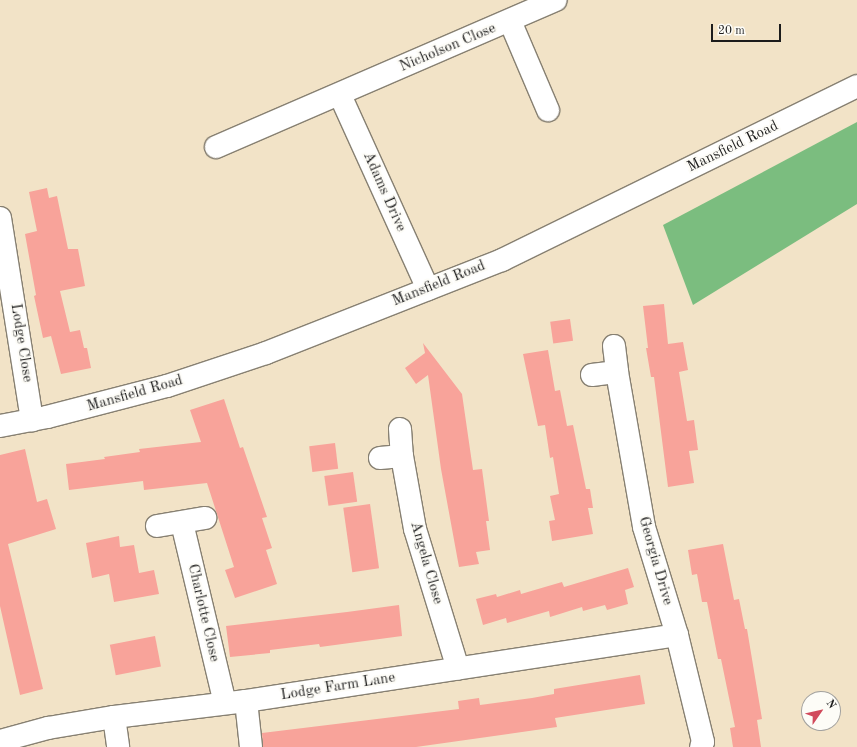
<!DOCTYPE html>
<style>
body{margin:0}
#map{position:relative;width:857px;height:747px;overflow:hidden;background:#f2e3c7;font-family:"Old Standard TT",serif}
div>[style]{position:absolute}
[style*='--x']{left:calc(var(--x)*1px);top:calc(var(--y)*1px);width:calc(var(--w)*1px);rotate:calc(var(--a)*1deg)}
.forest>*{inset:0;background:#7bbd7f}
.building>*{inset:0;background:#f8a39a;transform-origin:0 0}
.roads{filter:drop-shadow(1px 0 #878072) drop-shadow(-1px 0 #878072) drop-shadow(0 1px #878072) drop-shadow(0 -1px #878072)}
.street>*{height:22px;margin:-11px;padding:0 11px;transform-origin:11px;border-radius:11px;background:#fff}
.highway>*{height:22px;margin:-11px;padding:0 11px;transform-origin:11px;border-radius:11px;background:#fff}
span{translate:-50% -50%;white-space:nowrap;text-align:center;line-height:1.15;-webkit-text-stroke:4px #fdfcf7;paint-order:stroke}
.street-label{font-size:15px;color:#1c1c1c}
.north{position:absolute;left:801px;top:691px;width:40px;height:40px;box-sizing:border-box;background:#fdfcf7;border:1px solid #a3a29f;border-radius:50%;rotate:56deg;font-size:11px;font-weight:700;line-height:16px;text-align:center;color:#1c1c1c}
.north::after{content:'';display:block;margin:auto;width:14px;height:18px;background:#d1495b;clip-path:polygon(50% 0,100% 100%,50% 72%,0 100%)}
.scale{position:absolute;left:711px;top:24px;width:70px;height:18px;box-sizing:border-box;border:2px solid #1c1c1c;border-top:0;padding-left:5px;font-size:12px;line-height:14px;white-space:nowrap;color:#1c1c1c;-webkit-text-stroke:3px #fdfcf7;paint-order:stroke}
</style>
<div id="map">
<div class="forest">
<div style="clip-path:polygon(857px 122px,857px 204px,693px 305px,663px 225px)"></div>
</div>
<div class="building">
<div style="clip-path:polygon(47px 188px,49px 198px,57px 196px,68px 249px,78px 249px,85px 286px,60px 291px,70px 332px,80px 330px,84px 348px,87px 348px,91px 368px,61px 374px,51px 336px,43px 338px,34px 296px,36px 295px,25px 234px,37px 231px,29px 192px)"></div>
<div style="clip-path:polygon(664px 304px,668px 344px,683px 342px,688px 370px,679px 372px,687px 421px,694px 420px,698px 450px,689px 451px,694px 483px,668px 487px,654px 377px,651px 377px,646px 348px,648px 348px,643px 306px)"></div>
<div style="left:570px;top:319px;width:22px;height:20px;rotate:82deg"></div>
<div style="clip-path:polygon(423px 343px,462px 394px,473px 470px,482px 469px,489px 521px,486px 521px,490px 550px,476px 552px,479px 564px,459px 567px,441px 469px,428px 375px,416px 384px,405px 368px,425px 353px)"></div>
<div style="clip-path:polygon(548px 350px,555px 391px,560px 390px,567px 426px,573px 425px,586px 489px,590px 489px,593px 508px,588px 508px,593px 534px,552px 541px,549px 521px,555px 520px,550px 496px,559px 494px,553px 457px,550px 458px,545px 425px,538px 426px,523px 354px)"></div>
<div style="clip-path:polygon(224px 399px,240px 448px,243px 447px,267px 517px,262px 518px,272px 548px,266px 550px,277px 584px,235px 598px,225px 570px,234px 567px,207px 483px,144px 490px,143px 481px,69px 490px,66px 464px,105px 459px,104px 457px,140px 452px,139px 449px,201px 442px,190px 410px)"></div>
<div style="left:335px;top:443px;width:26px;height:26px;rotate:83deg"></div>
<div style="clip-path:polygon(25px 449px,37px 502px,47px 499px,56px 529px,8px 544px,43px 689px,20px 695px,0 606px,0 455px)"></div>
<div style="left:353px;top:472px;width:30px;height:29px;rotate:82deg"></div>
<div style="left:370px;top:504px;width:65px;height:27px;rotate:82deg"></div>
<div style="clip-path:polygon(119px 536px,120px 547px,134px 545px,139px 573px,154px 570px,159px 594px,114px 602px,109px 574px,92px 578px,86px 543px)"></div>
<div style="clip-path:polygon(723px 544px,734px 600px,739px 599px,745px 629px,747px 629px,762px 719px,757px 720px,761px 747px,733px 747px,730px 728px,735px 727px,721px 659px,718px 659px,707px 602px,702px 602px,697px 574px,692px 575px,688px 550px)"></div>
<div style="clip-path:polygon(628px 568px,634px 587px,625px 590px,628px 604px,607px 610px,605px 605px,583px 611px,582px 607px,550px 617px,549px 611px,507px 623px,506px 618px,483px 625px,476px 599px,496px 594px,497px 597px,520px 590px,521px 594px,562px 582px,564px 587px)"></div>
<div style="clip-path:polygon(399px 605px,402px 636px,320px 647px,319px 644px,270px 650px,270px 653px,230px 657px,226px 626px,347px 612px)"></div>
<div style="left:155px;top:636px;width:31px;height:46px;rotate:79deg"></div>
<div style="clip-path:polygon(640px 675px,645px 704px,555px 718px,557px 727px,416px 747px,263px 747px,262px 733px,459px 709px,458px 701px,479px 698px,480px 705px,532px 698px,554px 694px,554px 689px)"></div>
</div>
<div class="roads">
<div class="street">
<div style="--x:510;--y:21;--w:97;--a:66.9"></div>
<div style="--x:340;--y:95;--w:213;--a:65.6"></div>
<div style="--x:216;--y:147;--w:370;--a:-23.4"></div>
<div style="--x:0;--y:218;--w:205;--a:81"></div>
<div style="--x:614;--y:346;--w:26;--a:83"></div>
<div style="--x:617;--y:372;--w:157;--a:80.1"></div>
<div style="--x:644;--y:527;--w:113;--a:73"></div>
<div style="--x:677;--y:635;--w:110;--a:76.3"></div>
<div style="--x:703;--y:742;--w:5;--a:112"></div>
<div style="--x:592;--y:375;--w:25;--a:-7"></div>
<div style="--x:400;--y:429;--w:27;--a:86"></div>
<div style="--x:402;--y:456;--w:74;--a:79.9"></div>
<div style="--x:415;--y:529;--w:146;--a:72.9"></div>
<div style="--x:380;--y:458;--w:22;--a:-5"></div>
<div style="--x:182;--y:523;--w:185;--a:76.6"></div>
<div style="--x:157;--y:526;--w:49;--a:-9.5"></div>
<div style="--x:246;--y:701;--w:46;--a:83.8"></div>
<div style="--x:114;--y:717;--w:30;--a:82"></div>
<div style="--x:0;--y:741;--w:50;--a:-15.2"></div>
<div style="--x:48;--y:728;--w:67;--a:-9.5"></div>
<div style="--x:114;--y:717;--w:133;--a:-6.9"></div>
<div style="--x:246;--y:701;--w:436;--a:-8.7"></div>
</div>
<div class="highway">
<div style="--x:0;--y:426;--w:48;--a:-10.8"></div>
<div style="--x:47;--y:417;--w:124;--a:-14.5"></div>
<div style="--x:167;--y:386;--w:104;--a:-18.4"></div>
<div style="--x:266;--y:353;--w:254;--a:-21.5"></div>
<div style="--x:502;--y:260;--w:395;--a:-26.1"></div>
</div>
</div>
<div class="street-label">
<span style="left:448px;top:48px;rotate:-23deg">Nicholson Close</span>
<span style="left:733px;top:147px;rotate:-26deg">Mansfield Road</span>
<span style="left:384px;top:192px;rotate:66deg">Adams Drive</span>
<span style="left:439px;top:284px;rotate:-22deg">Mansfield Road</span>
<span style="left:21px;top:343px;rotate:81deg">Lodge Close</span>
<span style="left:135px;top:394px;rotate:-16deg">Mansfield Road</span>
<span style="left:655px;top:561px;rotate:74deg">Georgia Drive</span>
<span style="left:426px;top:563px;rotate:74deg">Angela Close</span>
<span style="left:203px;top:613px;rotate:77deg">Charlotte Close</span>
<span style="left:338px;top:687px;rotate:-9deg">Lodge Farm Lane</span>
</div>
<div class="north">N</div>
<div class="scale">20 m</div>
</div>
